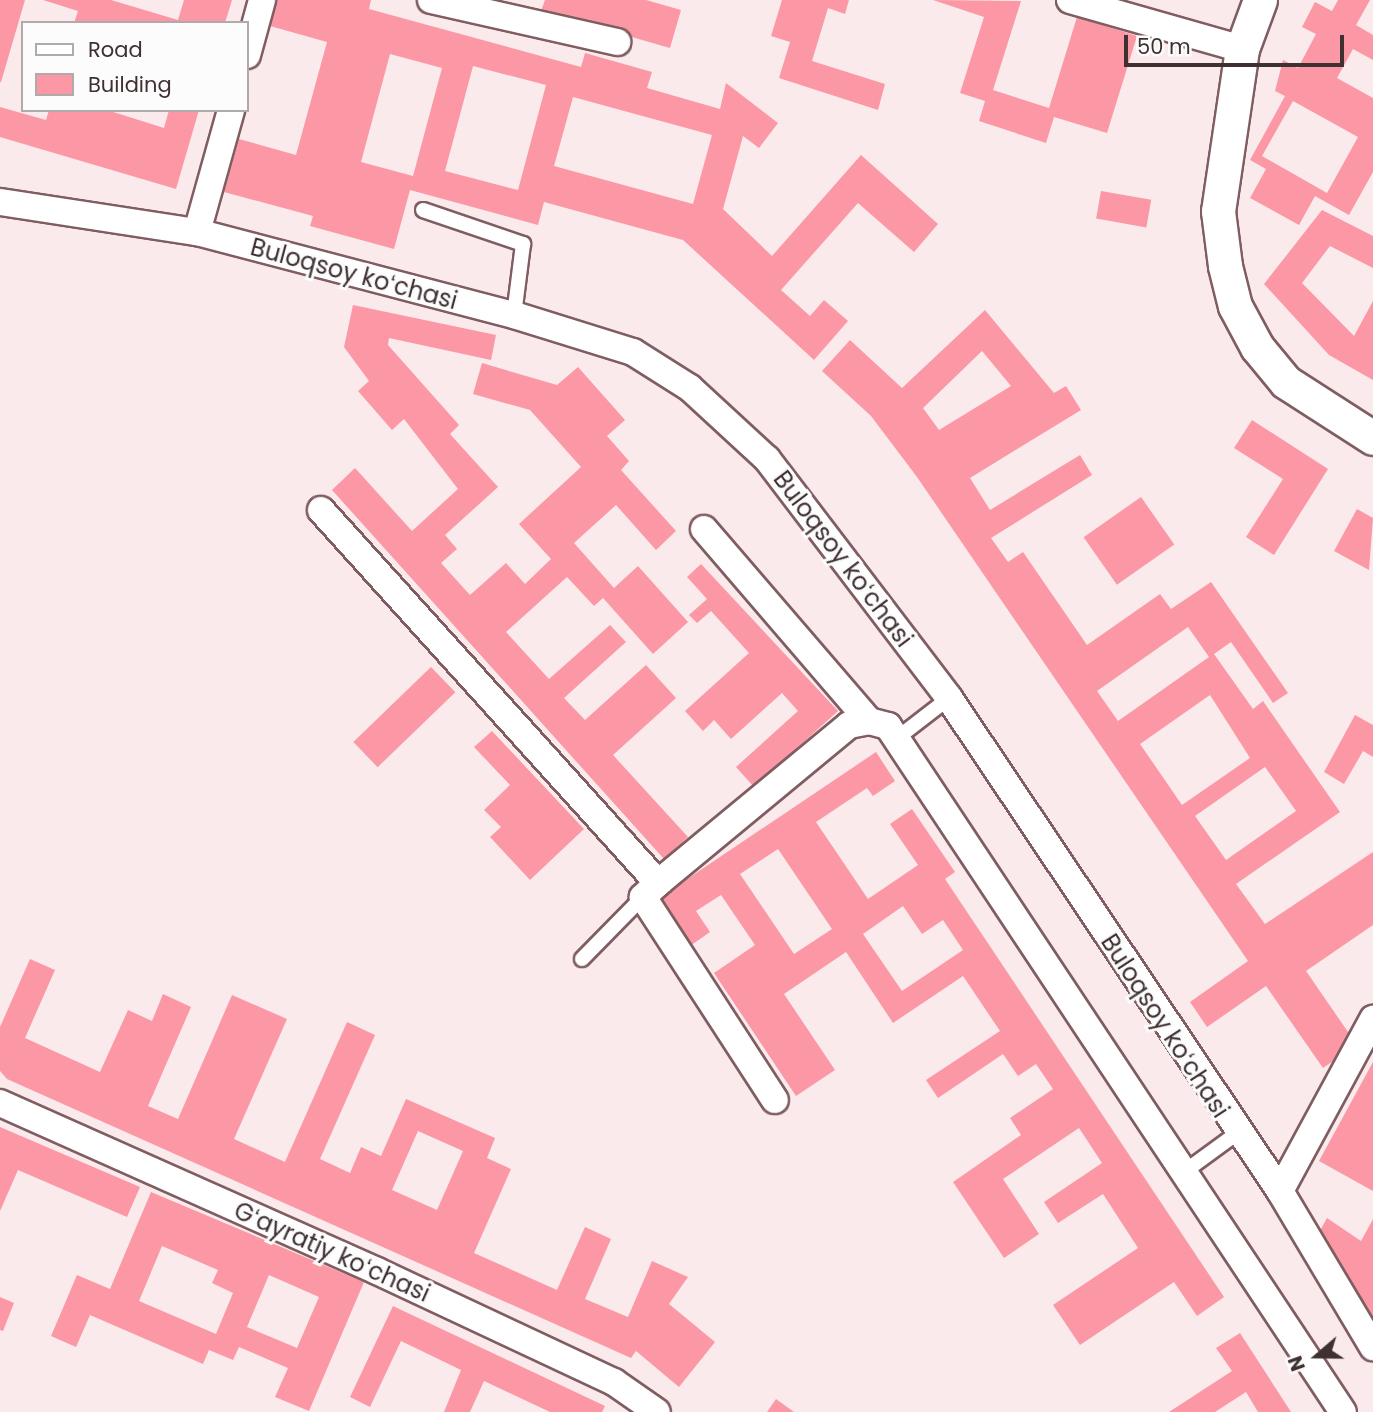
<!DOCTYPE html>
<meta charset="utf-8">
<style>
body{margin:0}
#map{position:relative;width:1373px;height:1412px;overflow:hidden;background:#faeaeb;font-family:Poppins,sans-serif}
div>[style]{position:absolute}
[style*='--x']{left:calc(var(--x)*1px);top:calc(var(--y)*1px);width:calc(var(--w)*1px);rotate:calc(var(--a)*1deg)}
.building>*{inset:0;background:#fc98a5;transform-origin:0 0}
.roads{filter:drop-shadow(2px 0 #7f5d61) drop-shadow(-2px 0 #7f5d61) drop-shadow(0 2px #7f5d61) drop-shadow(0 -2px #7f5d61)}
.service>*{height:14px;margin:-7px;padding:0 7px;transform-origin:7px;border-radius:7px;background:#fff}
.minor>*{height:26px;margin:-13px;padding:0 13px;transform-origin:13px;border-radius:13px;background:#fff}
.tertiary>*{height:33px;margin:-16.5px;padding:0 16.5px;transform-origin:16.5px;border-radius:16.5px;background:#fff}
span{translate:-50% -50%;white-space:nowrap;text-align:center;line-height:1.15;-webkit-text-stroke:6px #fcfcfc;paint-order:stroke}
.street-label{font-size:24px;color:#3f3032}
.legend{position:absolute;left:21px;top:21px;width:228px;height:91px;box-sizing:border-box;background:#fcfcfc;border:2px solid #b0aaab;margin:0;padding:9px 12px;list-style:none;font-size:21px;color:#3f3032}
.legend li{display:flex;align-items:center;gap:14px;height:35px}
.legend b{width:35px;border:2px solid #b0aaab}
.north{position:absolute;left:1282px;top:1321px;width:70px;height:70px;-webkit-text-stroke:5px #fcfcfc;paint-order:stroke;rotate:250deg;font-size:19px;font-weight:700;line-height:28px;text-align:center;color:#3f3032}
.north::after{content:'';display:block;margin:auto;width:24px;height:32px;background:#3f3032;clip-path:polygon(50% 0,100% 100%,50% 72%,0 100%)}
.scale{position:absolute;left:1124px;top:35px;width:220px;height:32px;box-sizing:border-box;border:4px solid #3f3032;border-top:0;padding-left:9px;font-size:21px;line-height:24px;white-space:nowrap;color:#3f3032;-webkit-text-stroke:5px #fcfcfc;paint-order:stroke}
</style>
<div id="map">
<div class="building">
<div style="clip-path:polygon(0 0,25px 0,1px 82px,0 82px)"></div>
<div style="clip-path:polygon(43px 0,111px 0,178px 20px,184px 0,232px 0,225px 23px,74px 23px,78px 11px)"></div>
<div style="clip-path:polygon(evenodd,277px 0,371px 0,369px 9px,581px 67px,585px 53px,652px 72px,647px 88px,720px 109px,726px 83px,778px 123px,759px 148px,743px 136px,723px 209px,772px 256px,861px 155px,938px 224px,914px 252px,858px 203px,781px 290px,810px 316px,824px 300px,848px 321px,814px 360px,683px 240px,544px 202px,538px 225px,410px 190px,394px 249px,310px 226px,313px 216px,224px 192px,239px 139px,296px 155px,327px 42px,270px 26px,277px 0,390px 54px,442px 68px,413px 176px,361px 162px,390px 54px,277px 0,473px 66px,546px 85px,518px 190px,445px 171px,473px 66px,277px 0,573px 97px,712px 135px,693px 204px,554px 166px,573px 97px)"></div>
<div style="clip-path:polygon(545px 0,646px 0,681px 10px,670px 48px,541px 11px)"></div>
<div style="clip-path:polygon(782px 0,849px 0,845px 14px,828px 8px,812px 61px,885px 84px,878px 110px,779px 78px,790px 42px,771px 36px)"></div>
<div style="clip-path:polygon(933px 0,1021px 1px,993px 90px,1049px 108px,1077px 17px,1137px 36px,1107px 133px,1054px 117px,1046px 143px,979px 121px,985px 101px,960px 93px,984px 17px)"></div>
<div style="clip-path:polygon(evenodd,1338px 0,1370px 0,1356px 25px,1373px 35px,1373px 60px,1353px 49px,1337px 78px,1373px 98px,1373px 172px,1349px 215px,1315px 196px,1299px 225px,1250px 198px,1266px 169px,1250px 160px,1285px 96px,1275px 91px,1283px 60px,1298px 68px,1316px 34px,1302px 27px,1315px 2px,1332px 11px,1338px 0,1293px 101px,1358px 137px,1327px 193px,1262px 156px,1293px 101px)"></div>
<div style="clip-path:polygon(0 107px,46px 120px,49px 110px,107px 110px,164px 128px,169px 110px,199px 110px,176px 189px,0 137px)"></div>
<div style="left:1101px;top:191px;width:51px;height:28px;rotate:10deg"></div>
<div style="clip-path:polygon(1322px 210px,1373px 236px,1373px 268px,1330px 246px,1302px 283px,1354px 336px,1373px 301px,1373px 380px,1329px 355px,1264px 284px)"></div>
<div style="clip-path:polygon(353px 305px,496px 335px,491px 360px,389px 338px,388px 345px,459px 425px,450px 434px,498px 487px,445px 535px,457px 549px,441px 563px,470px 595px,506px 563px,525px 584px,551px 559px,519px 524px,581px 467px,530px 410px,473px 394px,482px 363px,557px 385px,578px 367px,625px 420px,607px 436px,629px 461px,621px 470px,676px 531px,656px 550px,616px 505px,574px 543px,614px 588px,638px 566px,688px 622px,653px 654px,603px 598px,594px 606px,567px 577px,506px 632px,549px 679px,610px 625px,626px 642px,564px 698px,585px 720px,646px 665px,676px 698px,613px 755px,688px 837px,664px 859px,332px 490px,355px 468px,412px 531px,458px 489px,404px 419px,392px 430px,358px 391px,369px 381px,344px 347px)"></div>
<div style="clip-path:polygon(evenodd,985px 310px,1054px 393px,1066px 386px,1081px 410px,970px 478px,990px 510px,1080px 455px,1092px 475px,991px 538px,1008px 562px,1023px 552px,1087px 645px,1160px 594px,1171px 609px,1211px 582px,1288px 693px,1273px 703px,1231px 642px,1214px 654px,1253px 709px,1263px 701px,1340px 812px,1236px 884px,1265px 924px,1373px 852px,1373px 925px,1306px 971px,1357px 1045px,1323px 1068px,1266px 986px,1207px 1027px,1190px 1002px,1248px 961px,917px 477px,871px 416px,822px 371px,850px 340px,902px 388px,985px 310px,982px 351px,1011px 386px,939px 430px,923px 408px,982px 351px,985px 310px,1188px 627px,1209px 657px,1118px 721px,1097px 691px,1188px 627px,985px 310px,1210px 695px,1250px 758px,1182px 805px,1140px 744px,1210px 695px,985px 310px,1265px 767px,1296px 811px,1226px 860px,1195px 816px,1265px 767px)"></div>
<div style="clip-path:polygon(1252px 420px,1328px 469px,1274px 555px,1246px 537px,1283px 479px,1234px 448px)"></div>
<div style="left:1141px;top:497px;width:58px;height:70px;rotate:55deg"></div>
<div style="clip-path:polygon(1357px 509px,1373px 518px,1369px 570px,1334px 551px)"></div>
<div style="clip-path:polygon(701px 564px,838px 711px,754px 787px,736px 767px,798px 711px,782px 693px,731px 739px,714px 720px,703px 731px,685px 711px,749px 653px,711px 611px,697px 623px,689px 615px,707px 599px,687px 577px)"></div>
<div style="left:431px;top:667px;width:35px;height:108px;rotate:46deg"></div>
<div style="clip-path:polygon(1355px 715px,1373px 725px,1373px 757px,1363px 751px,1344px 784px,1324px 772px)"></div>
<div style="clip-path:polygon(492px 731px,584px 829px,530px 880px,490px 837px,501px 827px,484px 810px,510px 785px,474px 747px)"></div>
<div style="clip-path:polygon(evenodd,876px 752px,895px 781px,873px 796px,867px 788px,816px 822px,868px 899px,918px 865px,890px 824px,912px 809px,955px 872px,945px 879px,1224px 1297px,1197px 1316px,1174px 1282px,1080px 1345px,1053px 1305px,1138px 1248px,1103px 1194px,1058px 1223px,1044px 1202px,1102px 1163px,1079px 1128px,1003px 1179px,1039px 1234px,1004px 1258px,953px 1182px,1021px 1135px,1010px 1118px,1053px 1089px,1036px 1064px,1018px 1076px,1003px 1054px,938px 1098px,926px 1080px,1000px 1031px,963px 976px,893px 1023px,846px 952px,784px 994px,835px 1070px,796px 1096px,714px 973px,755px 945px,721px 895px,696px 911px,710px 932px,690px 946px,659px 898px,876px 752px,778px 849px,832px 929px,794px 954px,740px 874px,778px 849px,876px 752px,903px 906px,922px 934px,943px 920px,963px 950px,902px 991px,863px 934px,903px 906px)"></div>
<div style="clip-path:polygon(evenodd,30px 959px,55px 970px,25px 1038px,100px 1072px,128px 1010px,152px 1021px,163px 994px,191px 1007px,148px 1106px,178px 1119px,232px 995px,287px 1019px,234px 1139px,285px 1162px,347px 1022px,375px 1035px,320px 1159px,350px 1173px,361px 1147px,381px 1156px,406px 1099px,495px 1138px,487px 1158px,511px 1169px,474px 1253px,557px 1290px,585px 1227px,611px 1239px,585px 1299px,628px 1317px,652px 1261px,688px 1277px,669px 1304px,715px 1342px,679px 1387px,636px 1351px,631px 1358px,7px 1079px,0 1071px,0 1027px,30px 959px,418px 1131px,463px 1151px,437px 1210px,392px 1190px,418px 1131px)"></div>
<div style="clip-path:polygon(1373px 1062px,1373px 1191px,1319px 1161px)"></div>
<div style="clip-path:polygon(0 1127px,140px 1187px,127px 1217px,18px 1170px,0 1211px)"></div>
<div style="clip-path:polygon(evenodd,151px 1192px,364px 1282px,309px 1411px,275px 1397px,288px 1368px,239px 1347px,233px 1360px,209px 1350px,203px 1364px,90px 1315px,76px 1347px,51px 1336px,77px 1275px,110px 1289px,151px 1192px,162px 1246px,218px 1270px,212px 1283px,233px 1293px,216px 1334px,139px 1301px,162px 1246px,151px 1192px,269px 1275px,319px 1297px,297px 1348px,247px 1327px,269px 1275px)"></div>
<div style="clip-path:polygon(1327px 1218px,1361px 1241px,1373px 1219px,1373px 1323px,1317px 1236px)"></div>
<div style="clip-path:polygon(0 1297px,14px 1303px,3px 1331px,0 1330px)"></div>
<div style="clip-path:polygon(393px 1306px,605px 1406px,602px 1412px,550px 1412px,484px 1381px,470px 1412px,444px 1412px,461px 1370px,401px 1341px,370px 1407px,350px 1397px)"></div>
<div style="clip-path:polygon(1240px 1333px,1291px 1412px,1258px 1412px,1246px 1392px,1215px 1412px,1169px 1412px,1232px 1371px,1216px 1348px)"></div>
<div style="clip-path:polygon(776px 1399px,794px 1412px,767px 1412px)"></div>
</div>
<div class="roads">
<div class="service">
<div style="--x:423;--y:210;--w:106;--a:18.8"></div>
<div style="--x:523;--y:244;--w:72;--a:97.2"></div>
<div style="--x:896;--y:739;--w:67;--a:-37.7"></div>
<div style="--x:582;--y:959;--w:87;--a:-45.5"></div>
<div style="--x:1184;--y:1172;--w:64;--a:-36.2"></div>
</div>
<div class="minor">
<div style="--x:431;--y:0;--w:191;--a:12.7"></div>
<div style="--x:1070;--y:0;--w:179;--a:15.9"></div>
<div style="--x:247;--y:55;--w:57;--a:-74.7"></div>
<div style="--x:0;--y:202;--w:199;--a:8.7"></div>
<div style="--x:197;--y:232;--w:328;--a:14.7"></div>
<div style="--x:514;--y:315;--w:125;--a:17.3"></div>
<div style="--x:633;--y:352;--w:67;--a:32.3"></div>
<div style="--x:690;--y:388;--w:105;--a:42.7"></div>
<div style="--x:767;--y:459;--w:300;--a:52.7"></div>
<div style="--x:949;--y:698;--w:594;--a:56.12"></div>
<div style="--x:1280;--y:1191;--w:182;--a:59.2"></div>
<div style="--x:197;--y:232;--w:127;--a:-74.4"></div>
<div style="--x:321;--y:510;--w:503;--a:47.9"></div>
<div style="--x:658;--y:883;--w:248;--a:-39.6"></div>
<div style="--x:849;--y:725;--w:20;--a:-11"></div>
<div style="--x:869;--y:721;--w:20;--a:15"></div>
<div style="--x:888;--y:726;--w:823;--a:56.45"></div>
<div style="--x:704;--y:529;--w:253;--a:49.3"></div>
<div style="--x:658;--y:883;--w:21;--a:137"></div>
<div style="--x:643;--y:897;--w:242;--a:57"></div>
<div style="--x:0;--y:1103;--w:413;--a:24"></div>
<div style="--x:377;--y:1271;--w:262;--a:25.1"></div>
<div style="--x:614;--y:1382;--w:52;--a:34.9"></div>
<div style="--x:1280;--y:1191;--w:196;--a:-61.6"></div>
</div>
<div class="tertiary">
<div style="--x:1260;--y:0;--w:52;--a:110.2"></div>
<div style="--x:1242;--y:49;--w:164;--a:98.4"></div>
<div style="--x:1218;--y:211;--w:55;--a:82.7"></div>
<div style="--x:1225;--y:266;--w:41;--a:76"></div>
<div style="--x:1235;--y:306;--w:47;--a:61.8"></div>
<div style="--x:1257;--y:347;--w:45;--a:50.4"></div>
<div style="--x:1286;--y:382;--w:103;--a:32.8"></div>
</div>
</div>
<div class="street-label">
<span style="left:354px;top:274px;rotate:15deg">Buloqsoy koʻchasi</span>
<span style="left:843px;top:559px;rotate:53deg">Buloqsoy koʻchasi</span>
<span style="left:1165px;top:1026px;rotate:57deg">Buloqsoy koʻchasi</span>
<span style="left:332px;top:1252px;rotate:24deg">Gʻayratiy koʻchasi</span>
</div>
<ul class="legend">
<li><b style="height:9px;background:#fff"></b>Road</li>
<li><b style="height:19px;background:#fc98a5"></b>Building</li>
</ul>
<div class="north">N</div>
<div class="scale">50 m</div>
</div>
